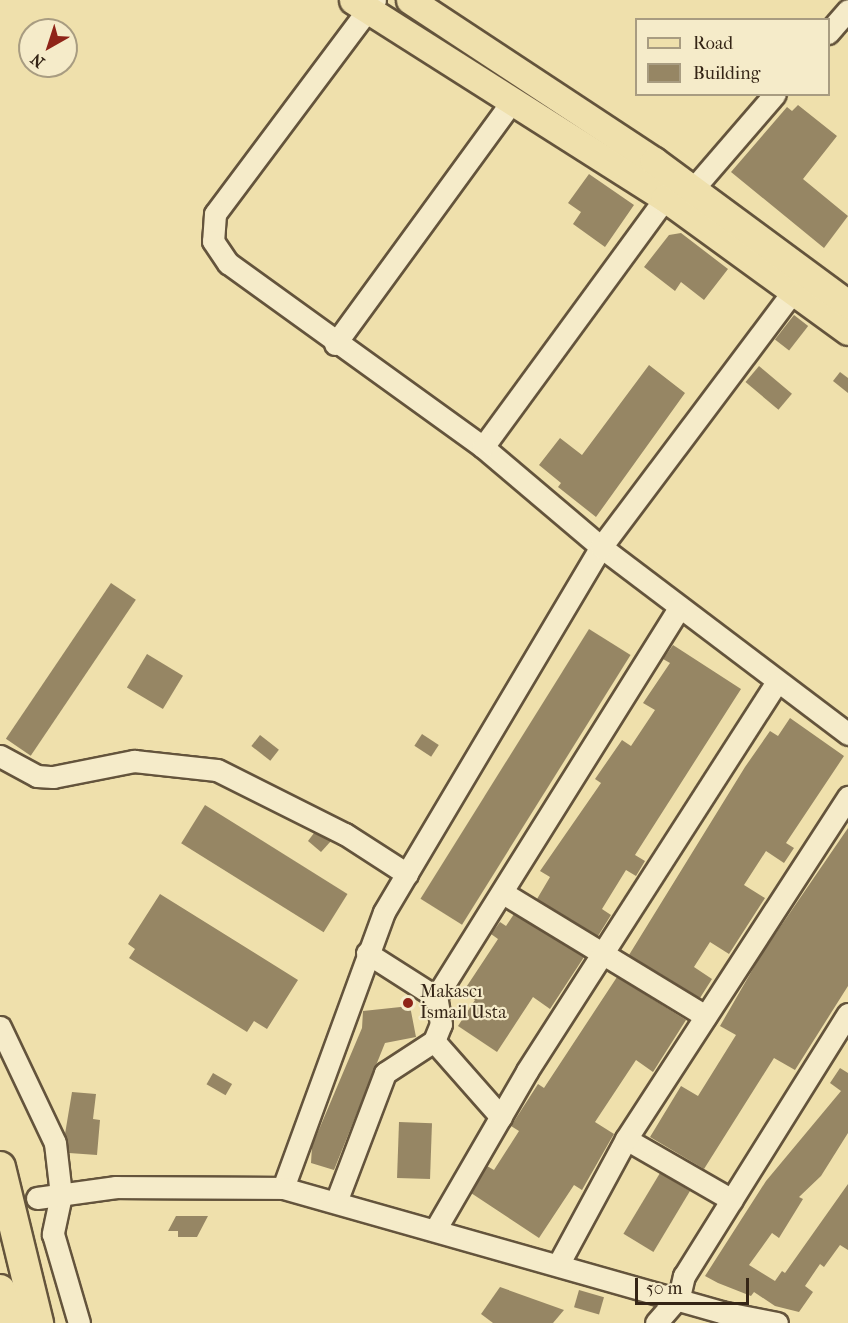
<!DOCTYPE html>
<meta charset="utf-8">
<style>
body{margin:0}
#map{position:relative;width:848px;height:1323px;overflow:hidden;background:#efe0ac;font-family:"IM FELL French Canon",serif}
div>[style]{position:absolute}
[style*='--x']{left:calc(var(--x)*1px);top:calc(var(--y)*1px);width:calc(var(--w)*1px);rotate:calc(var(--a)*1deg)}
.building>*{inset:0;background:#968664;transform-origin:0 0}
.roads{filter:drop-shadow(2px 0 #64543c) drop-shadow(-2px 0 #64543c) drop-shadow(0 2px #64543c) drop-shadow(0 -2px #64543c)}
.minor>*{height:21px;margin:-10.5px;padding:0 10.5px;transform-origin:10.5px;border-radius:10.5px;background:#f5ebc9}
.major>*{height:27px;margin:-13.5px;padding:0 13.5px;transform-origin:13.5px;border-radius:13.5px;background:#efe0ac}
.highway>*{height:30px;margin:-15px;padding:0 15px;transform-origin:15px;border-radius:15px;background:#efe0ac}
.dots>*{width:16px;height:16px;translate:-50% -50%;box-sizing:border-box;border:3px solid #f5ebc9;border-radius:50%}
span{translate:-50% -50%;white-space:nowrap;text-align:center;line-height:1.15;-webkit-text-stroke:4.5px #f5ebc9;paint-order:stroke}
.poi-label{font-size:18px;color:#352516}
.left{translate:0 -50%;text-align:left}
.legend{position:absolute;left:635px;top:18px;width:195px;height:78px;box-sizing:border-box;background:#f5ebc9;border:2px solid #a89c81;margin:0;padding:8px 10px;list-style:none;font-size:18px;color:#352516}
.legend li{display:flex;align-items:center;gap:12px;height:30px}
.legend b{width:30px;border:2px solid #a89c81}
.north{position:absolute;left:18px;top:18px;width:60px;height:60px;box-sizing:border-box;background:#f5ebc9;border:2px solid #a89c81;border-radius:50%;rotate:219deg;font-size:16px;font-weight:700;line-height:24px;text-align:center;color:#352516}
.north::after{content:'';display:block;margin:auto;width:21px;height:27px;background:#8f2418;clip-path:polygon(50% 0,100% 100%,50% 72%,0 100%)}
.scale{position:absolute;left:635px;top:1278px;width:114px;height:27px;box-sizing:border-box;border:3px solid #352516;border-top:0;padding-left:8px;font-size:18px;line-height:21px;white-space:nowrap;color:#352516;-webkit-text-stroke:4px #f5ebc9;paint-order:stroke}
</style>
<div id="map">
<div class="building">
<div style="clip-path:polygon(798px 105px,837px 136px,803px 179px,848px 216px,824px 248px,731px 172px,787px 107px,792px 111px)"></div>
<div style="clip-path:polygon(589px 174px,634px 205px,605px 247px,573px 224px,581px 212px,568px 203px)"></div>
<div style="clip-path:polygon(681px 233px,728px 269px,704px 300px,681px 282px,675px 291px,644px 267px,669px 235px)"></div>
<div style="left:794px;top:315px;width:18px;height:31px;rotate:38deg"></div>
<div style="clip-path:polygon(649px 365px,685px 393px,596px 517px,558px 487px,561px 483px,539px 465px,560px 438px,582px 455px)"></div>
<div style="left:759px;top:366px;width:43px;height:21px;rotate:40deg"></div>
<div style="clip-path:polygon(840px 372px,848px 378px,848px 393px,833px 381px)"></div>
<div style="left:111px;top:583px;width:30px;height:188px;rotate:34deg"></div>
<div style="left:589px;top:629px;width:49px;height:318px;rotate:32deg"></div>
<div style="clip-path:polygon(673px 645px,741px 689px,635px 855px,645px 861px,636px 876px,626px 870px,602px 909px,611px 915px,598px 936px,537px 899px,550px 877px,540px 871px,601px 783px,595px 779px,622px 740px,631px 746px,655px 710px,643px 703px,670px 663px,663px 659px)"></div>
<div style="left:147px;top:654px;width:42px;height:39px;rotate:31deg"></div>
<div style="clip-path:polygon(790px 718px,844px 756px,786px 843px,794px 848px,784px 863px,766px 851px,744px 885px,765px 898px,729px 954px,710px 942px,694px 967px,712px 979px,700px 998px,629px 955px,745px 767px,770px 731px,778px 736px)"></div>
<div style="left:422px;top:734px;width:20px;height:14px;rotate:33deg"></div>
<div style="left:260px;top:735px;width:24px;height:14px;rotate:38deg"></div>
<div style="left:205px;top:805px;width:168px;height:45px;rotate:32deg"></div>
<div style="clip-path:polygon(848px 828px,848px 986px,795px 1070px,774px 1058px,704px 1169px,650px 1137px,681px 1086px,698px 1096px,736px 1035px,720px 1026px,761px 955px)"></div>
<div style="clip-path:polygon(314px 833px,331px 841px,321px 852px,308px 841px)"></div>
<div style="clip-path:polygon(160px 894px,298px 980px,267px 1029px,254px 1021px,247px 1032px,129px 958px,135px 949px,128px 944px)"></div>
<div style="clip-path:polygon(514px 914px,584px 957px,550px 1009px,533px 997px,497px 1052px,458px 1026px,475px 1000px,463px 992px,498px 939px,491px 934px,500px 922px,506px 926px)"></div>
<div style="clip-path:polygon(617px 977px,686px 1020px,653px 1072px,636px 1060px,595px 1122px,614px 1134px,611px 1139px,582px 1190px,574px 1185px,539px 1238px,471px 1193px,487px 1166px,494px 1170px,519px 1131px,511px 1126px,538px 1084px,544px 1088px)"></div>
<div style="clip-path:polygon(410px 1006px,416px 1037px,385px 1043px,334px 1170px,311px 1163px,312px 1146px,362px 1028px,363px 1011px)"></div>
<div style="clip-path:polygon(840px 1068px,848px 1073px,848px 1133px,821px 1176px,799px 1197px,803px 1199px,779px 1238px,772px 1233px,749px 1265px,775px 1281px,782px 1271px,785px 1273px,848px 1184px,848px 1250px,840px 1245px,824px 1267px,820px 1264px,805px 1286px,813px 1292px,799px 1312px,775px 1306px,754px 1292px,751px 1296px,718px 1283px,705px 1276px,766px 1181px,841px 1091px,830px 1083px)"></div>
<div style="left:213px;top:1073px;width:22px;height:13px;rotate:30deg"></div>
<div style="clip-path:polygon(72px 1092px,96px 1094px,93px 1119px,100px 1120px,97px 1155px,69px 1153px,65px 1134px)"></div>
<div style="left:399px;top:1122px;width:33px;height:56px;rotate:2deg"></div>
<div style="left:660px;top:1173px;width:35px;height:71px;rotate:31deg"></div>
<div style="clip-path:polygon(176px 1216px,208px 1216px,197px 1237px,178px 1237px,178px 1231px,168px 1231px)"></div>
<div style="clip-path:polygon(500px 1287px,564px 1310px,553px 1323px,493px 1323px,481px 1314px)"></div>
<div style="left:579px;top:1290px;width:26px;height:18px;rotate:16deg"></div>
</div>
<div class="roads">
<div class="minor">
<div style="--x:375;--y:0;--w:267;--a:126.8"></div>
<div style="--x:215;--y:214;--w:27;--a:94"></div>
<div style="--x:213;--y:241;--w:27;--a:56"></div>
<div style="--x:228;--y:263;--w:314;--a:35.8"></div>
<div style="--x:483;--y:447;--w:155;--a:40.3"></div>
<div style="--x:601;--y:547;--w:310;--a:37.1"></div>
<div style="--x:828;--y:33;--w:30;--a:-49"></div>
<div style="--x:693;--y:189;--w:125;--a:-49.2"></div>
<div style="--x:335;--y:344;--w:302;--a:-53.9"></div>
<div style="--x:483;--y:447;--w:308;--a:-53.8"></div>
<div style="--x:0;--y:756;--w:42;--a:28.4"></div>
<div style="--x:37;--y:776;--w:16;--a:4"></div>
<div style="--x:53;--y:777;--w:83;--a:-11.2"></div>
<div style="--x:134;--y:761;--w:83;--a:6.2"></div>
<div style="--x:217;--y:770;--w:143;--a:26.6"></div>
<div style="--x:345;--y:834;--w:74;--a:32.8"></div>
<div style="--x:503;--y:893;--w:237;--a:31.3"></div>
<div style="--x:367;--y:953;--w:82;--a:32.5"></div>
<div style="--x:0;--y:1027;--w:128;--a:64.6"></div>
<div style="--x:55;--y:1143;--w:52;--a:83.4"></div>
<div style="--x:61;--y:1195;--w:40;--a:102"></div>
<div style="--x:53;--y:1234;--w:93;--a:73.7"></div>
<div style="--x:501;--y:1117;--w:101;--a:-131.4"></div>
<div style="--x:434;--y:1041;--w:18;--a:-68"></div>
<div style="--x:441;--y:1024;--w:27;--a:-100"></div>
<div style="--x:436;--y:997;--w:460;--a:-58"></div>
<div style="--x:626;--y:1139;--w:122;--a:29.9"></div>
<div style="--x:283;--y:1188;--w:294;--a:-69.9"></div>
<div style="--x:384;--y:912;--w:425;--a:-59.3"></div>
<div style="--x:601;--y:547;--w:320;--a:-53.1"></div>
<div style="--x:37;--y:1198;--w:80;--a:-7.9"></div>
<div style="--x:116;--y:1187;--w:167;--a:0.3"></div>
<div style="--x:283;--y:1188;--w:455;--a:15.8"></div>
<div style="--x:721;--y:1312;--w:57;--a:11.1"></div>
<div style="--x:336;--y:1202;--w:138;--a:-69.2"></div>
<div style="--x:385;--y:1073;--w:59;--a:-33.1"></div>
<div style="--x:435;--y:1230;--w:184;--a:-59.9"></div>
<div style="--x:527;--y:1071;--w:462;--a:-57.3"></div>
<div style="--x:559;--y:1263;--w:141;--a:-61.6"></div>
<div style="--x:626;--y:1139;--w:408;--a:-57"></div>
<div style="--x:656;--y:1323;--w:35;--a:-49"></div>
<div style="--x:679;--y:1297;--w:22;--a:-77"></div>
<div style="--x:684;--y:1276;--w:309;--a:-58"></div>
</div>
<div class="major">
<div style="--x:353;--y:0;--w:370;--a:32.4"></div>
<div style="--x:665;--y:198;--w:226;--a:36"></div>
<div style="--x:410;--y:0;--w:292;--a:33.4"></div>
<div style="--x:654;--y:161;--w:241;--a:36.4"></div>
</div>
<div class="highway">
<div style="--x:0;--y:1167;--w:161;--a:76.3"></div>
<div style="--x:0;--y:1290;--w:34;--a:76"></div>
</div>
</div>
<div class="dots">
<div style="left:408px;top:1003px;background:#8f2418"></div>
</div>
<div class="poi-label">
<span class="left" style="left:420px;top:1003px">Makascı<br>İsmail Usta</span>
</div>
<ul class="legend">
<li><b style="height:8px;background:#efe0ac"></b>Road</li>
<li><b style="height:16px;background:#968664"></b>Building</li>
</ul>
<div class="north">N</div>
<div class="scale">50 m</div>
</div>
